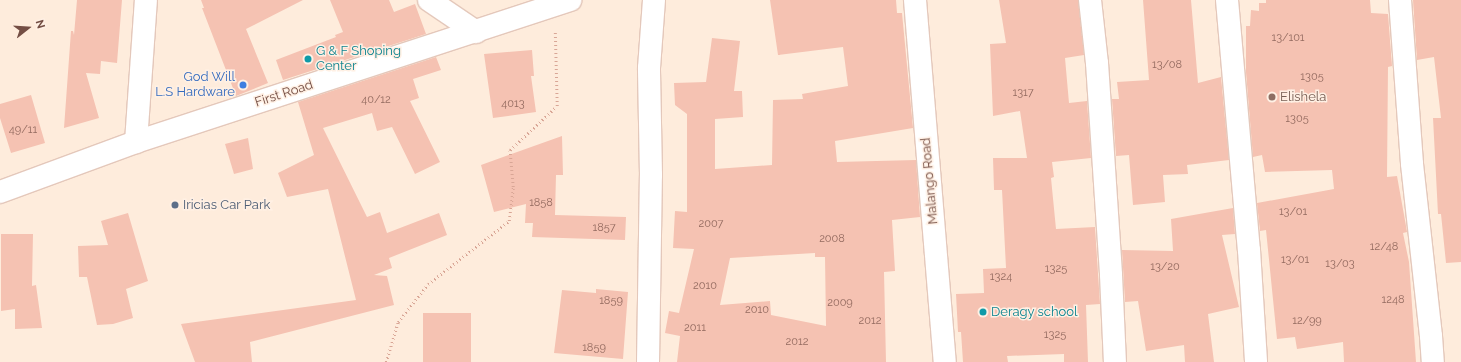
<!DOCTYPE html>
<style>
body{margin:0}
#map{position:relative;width:1461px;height:362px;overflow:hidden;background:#feecdc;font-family:Raleway,sans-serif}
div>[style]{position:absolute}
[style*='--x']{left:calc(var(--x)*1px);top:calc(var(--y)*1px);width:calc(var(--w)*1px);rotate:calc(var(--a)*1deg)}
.building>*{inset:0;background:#f5c2b2;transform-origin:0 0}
.path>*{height:2.5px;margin-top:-1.25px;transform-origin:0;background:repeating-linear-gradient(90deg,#d9a696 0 1px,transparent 0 4px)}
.roads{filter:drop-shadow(1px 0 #e4c8bb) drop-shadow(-1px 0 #e4c8bb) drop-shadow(0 1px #e4c8bb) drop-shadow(0 -1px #e4c8bb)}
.street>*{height:22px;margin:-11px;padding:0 11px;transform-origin:11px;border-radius:11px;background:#fff}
.dots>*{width:11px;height:11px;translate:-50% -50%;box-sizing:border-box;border:2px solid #fff0e4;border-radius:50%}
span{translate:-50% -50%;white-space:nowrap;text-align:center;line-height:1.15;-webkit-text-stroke:3px #fff0e4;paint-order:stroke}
.number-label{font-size:11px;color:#946b60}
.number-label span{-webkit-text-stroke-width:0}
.culture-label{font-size:13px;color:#0d838f}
.left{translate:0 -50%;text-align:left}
.shop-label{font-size:13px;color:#366cbe}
.right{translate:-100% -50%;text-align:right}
.street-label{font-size:13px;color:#744e44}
.education-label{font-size:13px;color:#785e54}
.service-label{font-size:13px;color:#4e5e75}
.north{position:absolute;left:8px;top:8px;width:40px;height:40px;-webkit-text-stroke:3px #fff0e4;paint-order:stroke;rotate:73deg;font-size:11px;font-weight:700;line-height:16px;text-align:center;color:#744e44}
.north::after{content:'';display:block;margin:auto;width:14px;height:18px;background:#744e44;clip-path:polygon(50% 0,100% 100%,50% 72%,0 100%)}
</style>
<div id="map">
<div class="building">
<div style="clip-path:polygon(77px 0,122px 0,117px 63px,101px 61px,100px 74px,86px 73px,99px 118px,64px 128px,71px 31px,73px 31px,74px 35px)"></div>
<div style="clip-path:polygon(201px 0,303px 0,246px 29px,268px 83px,236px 96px,202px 8px,204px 8px)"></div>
<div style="clip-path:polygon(330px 0,389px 0,394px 12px,415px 4px,426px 34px,283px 80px,276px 60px,336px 37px,335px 35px,343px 32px)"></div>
<div style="clip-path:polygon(evenodd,770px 0,896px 0,897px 13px,902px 13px,913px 128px,835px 141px,837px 162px,916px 160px,920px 217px,892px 220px,895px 271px,884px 272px,886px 362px,677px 362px,680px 336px,665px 333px,669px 311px,679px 313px,694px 249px,673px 248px,675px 211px,687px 212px,687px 114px,675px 105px,674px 83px,706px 82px,712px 38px,740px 41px,734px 91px,742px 91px,743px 117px,715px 119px,715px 169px,772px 165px,773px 100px,803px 99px,802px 94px,848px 86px,843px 47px,778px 55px,770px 0,815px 253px,815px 257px,825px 257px,826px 326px,771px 315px,770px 301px,720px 305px,730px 258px,815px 253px)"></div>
<div style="clip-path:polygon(999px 0,1078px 0,1084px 55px,1065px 58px,1069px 103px,1087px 101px,1091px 158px,1052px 162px,1054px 177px,1051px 178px,1056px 229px,1095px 227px,1100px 304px,1086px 305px,1088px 362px,1064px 362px,1064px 354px,1007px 356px,1008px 362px,963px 362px,961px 332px,958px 332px,956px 294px,984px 293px,983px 269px,1006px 268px,1002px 190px,994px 190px,993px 158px,1027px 158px,1020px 111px,993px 116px,990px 44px,1006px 43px)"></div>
<div style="clip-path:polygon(1143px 0,1191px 0,1198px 83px,1221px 77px,1229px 160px,1187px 165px,1188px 174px,1163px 175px,1165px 202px,1133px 205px,1129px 155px,1116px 156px,1112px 99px,1119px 99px,1117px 82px,1149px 80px)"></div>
<div style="clip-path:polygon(1266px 0,1370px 0,1371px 13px,1388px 14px,1392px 66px,1388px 67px,1387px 177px,1397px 176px,1406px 226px,1407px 232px,1403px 233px,1409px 262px,1416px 362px,1344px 362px,1343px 342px,1297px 349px,1295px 337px,1277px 339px,1266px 230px,1260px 231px,1257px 203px,1334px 189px,1332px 170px,1265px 172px,1262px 155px,1253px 157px,1246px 72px,1246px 26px,1250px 26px,1251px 10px,1259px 11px,1259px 3px,1266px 3px)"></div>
<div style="clip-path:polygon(1413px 0,1461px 0,1461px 262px,1446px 263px,1441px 214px,1438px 214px,1433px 118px,1441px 118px,1434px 57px,1417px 60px)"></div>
<div style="clip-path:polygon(532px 50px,534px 76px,531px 76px,536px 112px,493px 118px,484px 54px)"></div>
<div style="clip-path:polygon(436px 57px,441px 70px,413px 79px,419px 98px,410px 101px,440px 162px,415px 174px,392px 127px,377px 131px,372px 113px,323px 128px,367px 217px,380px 212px,387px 233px,439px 213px,447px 235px,389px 258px,392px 268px,374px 275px,387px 276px,394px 305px,250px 342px,252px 362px,195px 362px,181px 324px,356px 300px,328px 189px,287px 197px,278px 173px,314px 155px,298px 102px)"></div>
<div style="clip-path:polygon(31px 95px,45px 143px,11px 153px,0 118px,0 104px)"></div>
<div style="clip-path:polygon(562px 136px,563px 175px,556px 175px,555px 215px,626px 217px,625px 240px,532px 237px,533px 223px,525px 223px,526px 204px,494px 212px,481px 165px)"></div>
<div style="clip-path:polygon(248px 138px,253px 169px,234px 174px,225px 144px)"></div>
<div style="clip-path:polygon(1233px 208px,1235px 234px,1222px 235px,1239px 307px,1208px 314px,1214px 362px,1185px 362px,1184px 345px,1146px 351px,1138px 301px,1125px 302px,1122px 250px,1173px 251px,1171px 219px)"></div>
<div style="clip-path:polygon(128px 213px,148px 281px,126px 289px,133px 318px,113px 324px,97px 325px,87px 277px,79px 277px,78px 246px,108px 245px,101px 221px)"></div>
<div style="clip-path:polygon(1px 234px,33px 234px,32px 286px,36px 285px,42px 328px,15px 329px,15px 309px,1px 311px)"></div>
<div style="clip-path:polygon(596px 289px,628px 292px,623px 359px,554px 353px,562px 290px,596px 293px)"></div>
<div style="left:423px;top:313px;width:48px;height:49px"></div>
</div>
<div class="path">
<div style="--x:386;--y:362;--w:42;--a:-73.3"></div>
<div style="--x:398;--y:322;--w:48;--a:-51.7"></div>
<div style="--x:428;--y:284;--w:103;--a:-37.9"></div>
<div style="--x:509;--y:221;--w:34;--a:-83"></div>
<div style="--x:513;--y:187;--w:37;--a:-95"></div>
<div style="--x:510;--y:150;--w:64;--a:-43.1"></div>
<div style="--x:557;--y:106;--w:74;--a:-91.5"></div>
</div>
<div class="roads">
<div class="street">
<div style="--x:429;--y:0;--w:57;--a:34.2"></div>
<div style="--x:915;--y:0;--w:363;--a:85.3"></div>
<div style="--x:1090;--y:0;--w:63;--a:83.7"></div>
<div style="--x:1097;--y:63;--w:212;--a:86.2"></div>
<div style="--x:1111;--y:275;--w:87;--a:87.4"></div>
<div style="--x:1227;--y:0;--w:251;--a:85"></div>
<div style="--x:1249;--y:250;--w:112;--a:86.4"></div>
<div style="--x:1400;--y:0;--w:164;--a:85.8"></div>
<div style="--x:1412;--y:164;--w:173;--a:83.7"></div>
<div style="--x:1431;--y:336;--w:26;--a:86"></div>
<div style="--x:136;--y:142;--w:142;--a:-86"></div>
<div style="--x:0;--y:192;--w:145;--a:-20.2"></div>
<div style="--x:136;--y:142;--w:457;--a:-18.1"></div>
<div style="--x:648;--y:362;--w:187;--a:-89.1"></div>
<div style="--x:651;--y:175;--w:107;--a:-91.1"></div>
<div style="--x:649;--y:68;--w:68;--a:-85.8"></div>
</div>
</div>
<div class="dots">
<div style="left:308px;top:59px;background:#0f9aa8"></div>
<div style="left:243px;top:85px;background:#3f7fe0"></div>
<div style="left:1272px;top:97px;background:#8d6e63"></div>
<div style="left:175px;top:205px;background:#5c6f8a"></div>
<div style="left:983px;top:312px;background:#0f9aa8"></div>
</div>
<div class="number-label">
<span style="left:1288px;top:38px">13/101</span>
<span style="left:1167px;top:65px">13/08</span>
<span style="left:1312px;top:77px">1305</span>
<span style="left:1023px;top:93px">1317</span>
<span style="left:376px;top:100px">40/12</span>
<span style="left:513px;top:104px">4013</span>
<span style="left:1297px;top:119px">1305</span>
<span style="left:23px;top:130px">49/11</span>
<span style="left:541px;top:203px">1858</span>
<span style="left:1293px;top:212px">13/01</span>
<span style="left:711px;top:224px">2007</span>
<span style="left:604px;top:228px">1857</span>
<span style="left:832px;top:239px">2008</span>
<span style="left:1384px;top:247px">12/48</span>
<span style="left:1295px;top:260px">13/01</span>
<span style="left:1340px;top:264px">13/03</span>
<span style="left:1165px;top:267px">13/20</span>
<span style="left:1056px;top:269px">1325</span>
<span style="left:1001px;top:277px">1324</span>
<span style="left:705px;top:286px">2010</span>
<span style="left:1393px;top:300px">1248</span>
<span style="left:611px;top:301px">1859</span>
<span style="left:840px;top:303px">2009</span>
<span style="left:757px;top:310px">2010</span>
<span style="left:870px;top:321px">2012</span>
<span style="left:1307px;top:321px">12/99</span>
<span style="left:695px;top:328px">2011</span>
<span style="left:1055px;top:335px">1325</span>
<span style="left:797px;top:342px">2012</span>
<span style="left:594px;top:348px">1859</span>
</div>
<div class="culture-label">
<span class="left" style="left:316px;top:59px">G &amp; F Shoping<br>Center</span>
<span class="left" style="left:991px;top:312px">Deragy school</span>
</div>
<div class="shop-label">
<span class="right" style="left:235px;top:85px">God Will<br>L.S Hardware</span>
</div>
<div class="street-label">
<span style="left:284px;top:94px;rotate:-18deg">First Road</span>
<span style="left:930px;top:181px;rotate:-95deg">Malango Road</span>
</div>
<div class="education-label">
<span class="left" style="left:1280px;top:97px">Elishela</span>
</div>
<div class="service-label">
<span class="left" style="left:183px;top:205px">Iricias Car Park</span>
</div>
<div class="north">N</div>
</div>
